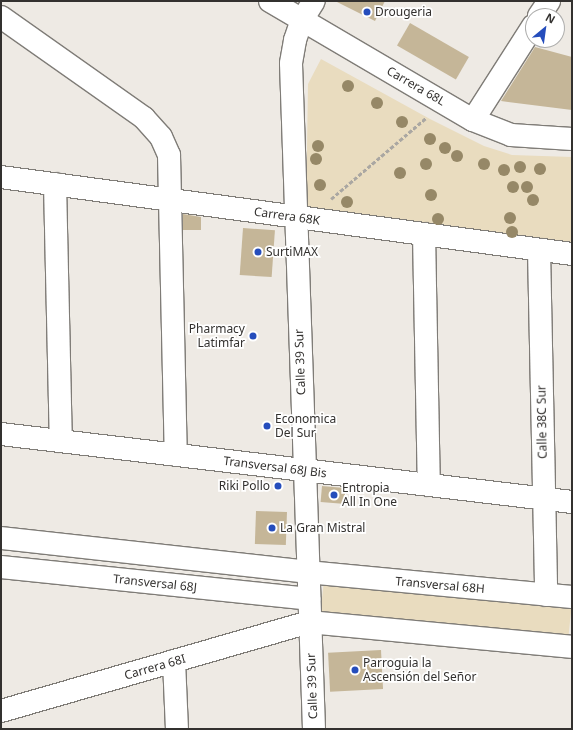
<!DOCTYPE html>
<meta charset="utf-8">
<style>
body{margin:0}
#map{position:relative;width:573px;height:730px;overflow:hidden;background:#eeeae4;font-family:"Noto Sans",sans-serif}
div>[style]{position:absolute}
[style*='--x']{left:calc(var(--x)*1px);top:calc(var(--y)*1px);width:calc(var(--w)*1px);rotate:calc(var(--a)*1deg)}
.green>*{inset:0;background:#e9dcbf;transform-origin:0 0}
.building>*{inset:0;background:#c5b698;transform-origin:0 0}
.path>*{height:2.5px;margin-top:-1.25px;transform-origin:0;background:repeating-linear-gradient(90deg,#aaa7a2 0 4px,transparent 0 6px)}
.roads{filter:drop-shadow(1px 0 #7f7c77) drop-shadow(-1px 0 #7f7c77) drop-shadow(0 1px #7f7c77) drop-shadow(0 -1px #7f7c77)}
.minor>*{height:22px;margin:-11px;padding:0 11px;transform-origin:11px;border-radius:11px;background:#fff}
.trees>*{width:12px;height:12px;margin:-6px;border-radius:50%;background:#968867}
.dots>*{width:11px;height:11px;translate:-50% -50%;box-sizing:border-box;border:2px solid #fff;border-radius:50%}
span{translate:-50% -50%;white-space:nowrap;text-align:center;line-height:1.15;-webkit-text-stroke:3.5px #fff;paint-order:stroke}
.poi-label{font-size:12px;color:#33312f}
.left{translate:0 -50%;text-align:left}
.right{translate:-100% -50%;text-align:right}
.street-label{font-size:12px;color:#33312f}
.frame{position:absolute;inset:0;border:2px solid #33312f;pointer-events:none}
.north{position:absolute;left:525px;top:8px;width:40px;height:40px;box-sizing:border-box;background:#fff;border:1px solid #adadac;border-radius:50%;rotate:29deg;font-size:11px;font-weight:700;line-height:16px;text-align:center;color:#33312f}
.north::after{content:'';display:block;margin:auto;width:14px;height:18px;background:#254dbc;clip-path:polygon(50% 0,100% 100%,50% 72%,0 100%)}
</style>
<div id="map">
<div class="green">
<div style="clip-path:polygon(321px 59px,430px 119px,484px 146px,512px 155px,572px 157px,572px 248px,306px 212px,308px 84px)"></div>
<div style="left:324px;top:580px;width:249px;height:34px;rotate:6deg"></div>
</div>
<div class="building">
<div style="clip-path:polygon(335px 1px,385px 1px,375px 21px)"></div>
<div style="left:410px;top:23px;width:68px;height:26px;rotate:30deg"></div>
<div style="clip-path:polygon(535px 47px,572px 57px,572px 110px,501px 101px)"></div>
<div style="clip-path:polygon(183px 214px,201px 217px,201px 230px,183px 230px)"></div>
<div style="left:243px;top:228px;width:32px;height:47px;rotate:4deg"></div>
<div style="left:322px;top:486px;width:25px;height:16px;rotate:5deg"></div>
<div style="left:256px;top:511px;width:31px;height:33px;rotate:2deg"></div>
<div style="left:381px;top:650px;width:39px;height:53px;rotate:87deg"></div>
</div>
<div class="path">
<div style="--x:331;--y:199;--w:125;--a:-40.5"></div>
</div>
<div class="roads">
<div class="minor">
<div style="--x:270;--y:1;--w:235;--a:30.4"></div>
<div style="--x:473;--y:120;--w:41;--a:21.5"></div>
<div style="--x:511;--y:135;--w:61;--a:3.8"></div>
<div style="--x:539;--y:16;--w:18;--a:-56"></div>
<div style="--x:1;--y:17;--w:175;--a:35.2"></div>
<div style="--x:144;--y:118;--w:25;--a:48"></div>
<div style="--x:161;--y:137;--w:20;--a:66"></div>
<div style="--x:169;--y:155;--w:300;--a:88.7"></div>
<div style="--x:473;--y:120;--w:112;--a:-57.4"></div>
<div style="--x:1;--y:177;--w:576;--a:7.68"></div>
<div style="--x:55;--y:184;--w:257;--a:88.7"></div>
<div style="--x:424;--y:234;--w:251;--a:88.9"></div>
<div style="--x:539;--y:250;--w:345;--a:88.8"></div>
<div style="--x:1;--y:434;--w:575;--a:6.79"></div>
<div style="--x:1;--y:538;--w:308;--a:6.3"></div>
<div style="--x:307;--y:572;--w:266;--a:5.4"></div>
<div style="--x:1;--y:567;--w:310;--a:5.9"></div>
<div style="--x:174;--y:661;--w:68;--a:87.5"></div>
<div style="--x:1;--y:711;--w:321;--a:-16.1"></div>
<div style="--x:309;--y:622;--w:264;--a:5.4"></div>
<div style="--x:314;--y:729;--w:666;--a:-91.98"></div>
<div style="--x:291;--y:63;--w:23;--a:-80"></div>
<div style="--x:295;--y:40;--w:21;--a:-71"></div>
<div style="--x:302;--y:20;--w:22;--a:-58"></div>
</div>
</div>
<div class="trees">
<div style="left:348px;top:86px"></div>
<div style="left:377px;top:103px"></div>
<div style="left:402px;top:122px"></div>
<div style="left:430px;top:139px"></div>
<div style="left:318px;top:146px"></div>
<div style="left:445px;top:148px"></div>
<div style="left:457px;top:156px"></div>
<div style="left:316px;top:159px"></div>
<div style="left:426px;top:164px"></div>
<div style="left:484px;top:164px"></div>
<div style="left:520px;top:167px"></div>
<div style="left:540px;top:169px"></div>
<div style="left:504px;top:170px"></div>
<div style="left:400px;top:173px"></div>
<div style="left:320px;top:185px"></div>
<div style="left:513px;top:187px"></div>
<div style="left:527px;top:187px"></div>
<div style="left:431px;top:195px"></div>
<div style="left:533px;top:200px"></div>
<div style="left:347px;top:202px"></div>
<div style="left:510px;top:218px"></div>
<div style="left:438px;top:219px"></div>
<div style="left:512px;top:232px"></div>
</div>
<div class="dots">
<div style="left:367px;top:12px;background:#254dbc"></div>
<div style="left:258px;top:252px;background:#254dbc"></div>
<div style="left:253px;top:336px;background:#254dbc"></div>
<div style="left:267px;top:426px;background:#254dbc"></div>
<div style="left:278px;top:486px;background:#254dbc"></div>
<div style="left:334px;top:495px;background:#254dbc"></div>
<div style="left:272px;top:528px;background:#254dbc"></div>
<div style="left:355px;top:670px;background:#254dbc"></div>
</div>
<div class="poi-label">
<span class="left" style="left:375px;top:12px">Drougeria</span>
<span class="left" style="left:266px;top:252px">SurtiMAX</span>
<span class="right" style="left:245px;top:336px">Pharmacy<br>Latimfar</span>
<span class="left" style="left:275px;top:426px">Economica<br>Del Sur</span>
<span class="right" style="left:270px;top:486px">Riki Pollo</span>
<span class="left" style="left:342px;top:495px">Entropia<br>All In One</span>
<span class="left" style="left:280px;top:528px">La Gran Mistral</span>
<span class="left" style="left:363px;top:670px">Parroguia la<br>Ascensión del Señor</span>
</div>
<div class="street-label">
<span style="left:416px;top:86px;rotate:30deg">Carrera 68L</span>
<span style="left:287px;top:216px;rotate:8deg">Carrera 68K</span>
<span style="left:300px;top:362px;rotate:-92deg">Calle 39 Sur</span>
<span style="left:542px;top:422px;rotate:-91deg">Calle 38C Sur</span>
<span style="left:275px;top:467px;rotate:7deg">Transversal 68J Bis</span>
<span style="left:155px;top:583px;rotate:6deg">Transversal 68J</span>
<span style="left:440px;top:585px;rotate:5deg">Transversal 68H</span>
<span style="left:155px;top:667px;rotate:-16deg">Carrera 68I</span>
<span style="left:312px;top:686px;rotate:-92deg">Calle 39 Sur</span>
</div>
<div class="frame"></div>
<div class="north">N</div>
</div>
